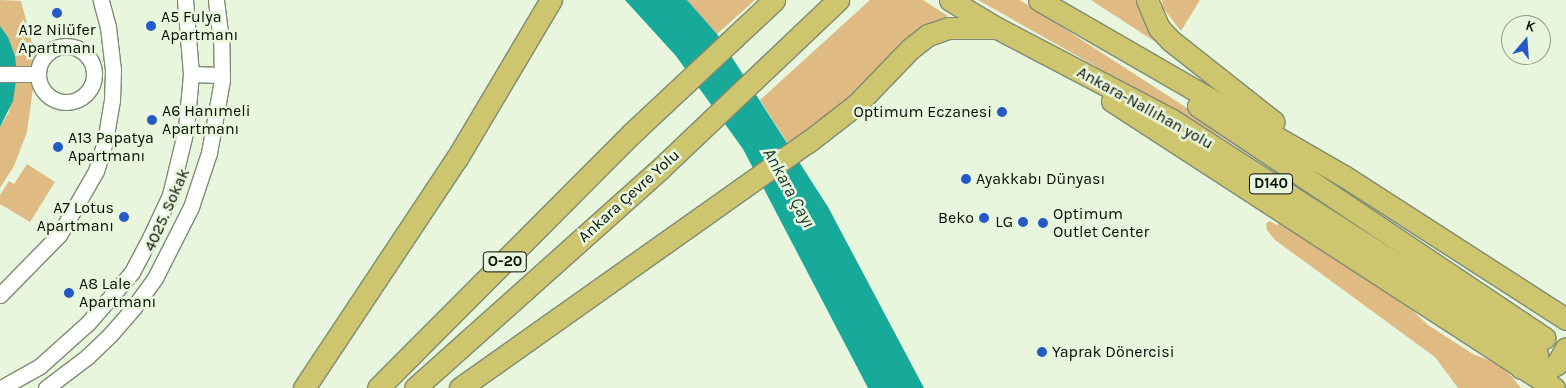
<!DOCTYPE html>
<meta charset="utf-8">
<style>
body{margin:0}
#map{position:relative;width:1566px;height:388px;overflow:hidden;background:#e8f6dd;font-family:Karla,sans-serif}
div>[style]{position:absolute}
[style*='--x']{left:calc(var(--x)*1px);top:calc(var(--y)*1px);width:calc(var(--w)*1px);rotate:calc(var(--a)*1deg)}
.green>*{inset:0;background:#dfba82}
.water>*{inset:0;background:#17a99a}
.roads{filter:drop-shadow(1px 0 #7f8b74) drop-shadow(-1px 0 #7f8b74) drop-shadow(0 1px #7f8b74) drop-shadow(0 -1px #7f8b74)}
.minor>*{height:15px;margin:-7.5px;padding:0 7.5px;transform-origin:7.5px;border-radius:7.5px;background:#fff}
.minor>.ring{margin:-7.5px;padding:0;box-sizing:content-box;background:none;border:15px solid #fff;border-radius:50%}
.highway>*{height:21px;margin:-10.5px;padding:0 10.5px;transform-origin:10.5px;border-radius:10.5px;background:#cec66e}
.dots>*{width:14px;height:14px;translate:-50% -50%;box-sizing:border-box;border:2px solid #e8f6dd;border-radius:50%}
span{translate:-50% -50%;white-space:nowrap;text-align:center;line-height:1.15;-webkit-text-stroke:5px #e8f6dd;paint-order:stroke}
.shield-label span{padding:1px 4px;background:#e8f6dd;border:1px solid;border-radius:4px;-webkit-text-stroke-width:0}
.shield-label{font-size:15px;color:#090d06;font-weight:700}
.poi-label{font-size:16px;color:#090d06}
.left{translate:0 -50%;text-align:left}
.right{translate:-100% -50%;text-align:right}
.street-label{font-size:16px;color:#090d06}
.water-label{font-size:18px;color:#1f3532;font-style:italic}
.north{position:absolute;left:1501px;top:15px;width:50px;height:50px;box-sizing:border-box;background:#e8f6dd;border:1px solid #8f9987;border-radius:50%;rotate:18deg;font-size:14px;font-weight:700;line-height:20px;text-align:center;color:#090d06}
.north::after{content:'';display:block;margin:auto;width:18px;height:22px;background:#2459c6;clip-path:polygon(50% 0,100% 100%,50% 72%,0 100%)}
</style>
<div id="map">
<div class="green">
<div style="clip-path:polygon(0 0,21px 1px,32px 43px,35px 74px,27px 132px,14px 166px,0 188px,0 127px,9px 112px,18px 73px,8px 37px,0 26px)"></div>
<div style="clip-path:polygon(687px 0,755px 0,717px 34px)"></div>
<div style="clip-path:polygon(870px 0,923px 0,948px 16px,921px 30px,860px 91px,790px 147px,760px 100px)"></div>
<div style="clip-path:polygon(978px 0,1020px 0,1544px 339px,1541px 344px,1223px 138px)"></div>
<div style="clip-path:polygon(1091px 0,1142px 0,1163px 47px)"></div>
<div style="clip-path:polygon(1162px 0,1200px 0,1181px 31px,1163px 8px)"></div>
<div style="clip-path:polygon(27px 164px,55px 182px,30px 222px,0 204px,0 195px,9px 181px,14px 184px)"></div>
<div style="clip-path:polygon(1269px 221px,1277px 225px,1280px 223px,1412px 310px,1428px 325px,1473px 354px,1491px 361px,1509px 373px,1521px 388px,1458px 388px,1435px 357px,1275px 240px,1267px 230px,1266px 224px)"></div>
</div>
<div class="water">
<div style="clip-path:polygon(625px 0,687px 0,717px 34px,828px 207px,924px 388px,868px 388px,743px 149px,676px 56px)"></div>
<div style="clip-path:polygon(0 26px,8px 37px,15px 56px,17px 74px,13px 101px,0 127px)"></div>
</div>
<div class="roads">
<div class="minor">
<div class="ring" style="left:38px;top:46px;width:41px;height:41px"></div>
<div style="--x:0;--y:74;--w:38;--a:0"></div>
<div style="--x:191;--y:74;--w:30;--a:2"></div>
<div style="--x:0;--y:295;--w:84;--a:-45.5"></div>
<div style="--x:59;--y:235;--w:74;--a:-60"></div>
<div style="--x:96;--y:171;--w:31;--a:-73"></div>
<div style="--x:105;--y:141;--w:42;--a:-80.3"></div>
<div style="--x:112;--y:100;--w:30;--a:-88"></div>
<div style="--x:113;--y:70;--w:43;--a:-96.6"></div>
<div style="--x:108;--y:27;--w:28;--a:-105"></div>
<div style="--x:1;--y:388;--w:45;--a:-29.4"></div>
<div style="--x:40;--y:366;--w:64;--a:-41.9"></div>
<div style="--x:88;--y:323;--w:67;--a:-49.2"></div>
<div style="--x:132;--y:272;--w:41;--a:-62.2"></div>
<div style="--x:151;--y:236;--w:45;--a:-65.1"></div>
<div style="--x:170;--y:195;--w:68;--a:-76.4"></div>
<div style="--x:186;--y:129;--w:55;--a:-84.8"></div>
<div style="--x:191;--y:74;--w:74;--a:-94.6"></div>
<div style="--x:46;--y:388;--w:51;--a:-37.1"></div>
<div style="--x:87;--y:357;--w:32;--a:-44"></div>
<div style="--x:110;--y:335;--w:37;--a:-49"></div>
<div style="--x:134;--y:307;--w:36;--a:-54"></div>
<div style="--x:155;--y:278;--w:80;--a:-63.1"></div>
<div style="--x:191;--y:207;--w:57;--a:-71.6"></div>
<div style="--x:209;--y:153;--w:74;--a:-79.9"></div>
<div style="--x:222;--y:80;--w:39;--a:-91"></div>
<div style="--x:221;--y:41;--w:41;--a:-97"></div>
</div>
<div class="highway">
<div style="--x:950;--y:0;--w:55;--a:30.8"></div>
<div style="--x:997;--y:28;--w:198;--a:27.7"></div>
<div style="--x:1172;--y:120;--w:434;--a:32.7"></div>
<div style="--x:1039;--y:0;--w:352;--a:30"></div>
<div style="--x:1344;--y:176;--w:264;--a:32.8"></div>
<div style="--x:1147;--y:0;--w:30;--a:67"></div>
<div style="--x:1159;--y:28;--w:16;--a:47"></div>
<div style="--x:1170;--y:40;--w:132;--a:38.3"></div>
<div style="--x:1112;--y:101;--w:527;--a:33"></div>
<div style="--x:1198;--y:106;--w:417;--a:33.8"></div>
<div style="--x:1521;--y:368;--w:27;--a:2"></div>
<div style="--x:1548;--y:369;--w:10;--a:-29"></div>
<div style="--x:1557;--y:364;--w:18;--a:-61"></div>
<div style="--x:304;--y:388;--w:276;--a:-56.4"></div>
<div style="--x:457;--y:158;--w:184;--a:-59.3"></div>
<div style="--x:378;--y:388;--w:359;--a:-45.1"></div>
<div style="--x:631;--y:134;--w:196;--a:-43.1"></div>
<div style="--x:415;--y:388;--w:331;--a:-41.8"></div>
<div style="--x:662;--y:167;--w:243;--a:-43.5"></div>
<div style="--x:460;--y:388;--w:426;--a:-35.3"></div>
<div style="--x:808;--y:142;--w:62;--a:-37.8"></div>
<div style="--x:857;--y:104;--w:76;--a:-46.1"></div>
<div style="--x:910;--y:49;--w:23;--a:-38"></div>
<div style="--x:928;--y:35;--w:21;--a:-19"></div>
<div style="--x:948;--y:28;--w:49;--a:0"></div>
</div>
</div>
<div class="dots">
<div style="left:57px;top:13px;background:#2459c6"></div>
<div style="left:151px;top:26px;background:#2459c6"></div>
<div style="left:1002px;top:112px;background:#2459c6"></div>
<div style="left:152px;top:120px;background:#2459c6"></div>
<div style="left:58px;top:147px;background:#2459c6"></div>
<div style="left:966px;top:179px;background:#2459c6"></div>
<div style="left:124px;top:217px;background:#2459c6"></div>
<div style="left:984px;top:218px;background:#2459c6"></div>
<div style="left:1023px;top:222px;background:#2459c6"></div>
<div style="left:1043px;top:223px;background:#2459c6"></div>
<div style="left:69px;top:293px;background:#2459c6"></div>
<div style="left:1042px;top:352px;background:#2459c6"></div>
</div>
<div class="shield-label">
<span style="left:1271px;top:184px">D140</span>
<span style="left:505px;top:262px">O-20</span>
</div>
<div class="poi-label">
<span class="left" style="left:161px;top:26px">A5 Fulya<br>Apartmanı</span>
<span style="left:57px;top:39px">A12 Nilüfer<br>Apartmanı</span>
<span class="left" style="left:162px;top:120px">A6 Hanımeli<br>Apartmanı</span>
<span class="right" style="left:992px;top:112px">Optimum Eczanesi</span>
<span class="left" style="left:68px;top:147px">A13 Papatya<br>Apartmanı</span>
<span class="left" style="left:976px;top:179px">Ayakkabı Dünyası</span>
<span class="right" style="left:114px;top:217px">A7 Lotus<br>Apartmanı</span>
<span class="left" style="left:1053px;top:223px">Optimum<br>Outlet Center</span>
<span class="right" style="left:974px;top:218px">Beko</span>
<span class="right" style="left:1013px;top:222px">LG</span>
<span class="left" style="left:79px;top:293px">A8 Lale<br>Apartmanı</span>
<span class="left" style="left:1052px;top:352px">Yaprak Dönercisi</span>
</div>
<div class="street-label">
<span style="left:1145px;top:108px;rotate:29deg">Ankara-Nallıhan yolu</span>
<span style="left:629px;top:196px;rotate:-42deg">Ankara Çevre Yolu</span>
<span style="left:167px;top:210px;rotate:-66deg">4025. Sokak</span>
</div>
<div class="water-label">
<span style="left:789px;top:188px;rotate:61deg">Ankara Çayı</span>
</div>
<div class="north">K</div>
</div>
